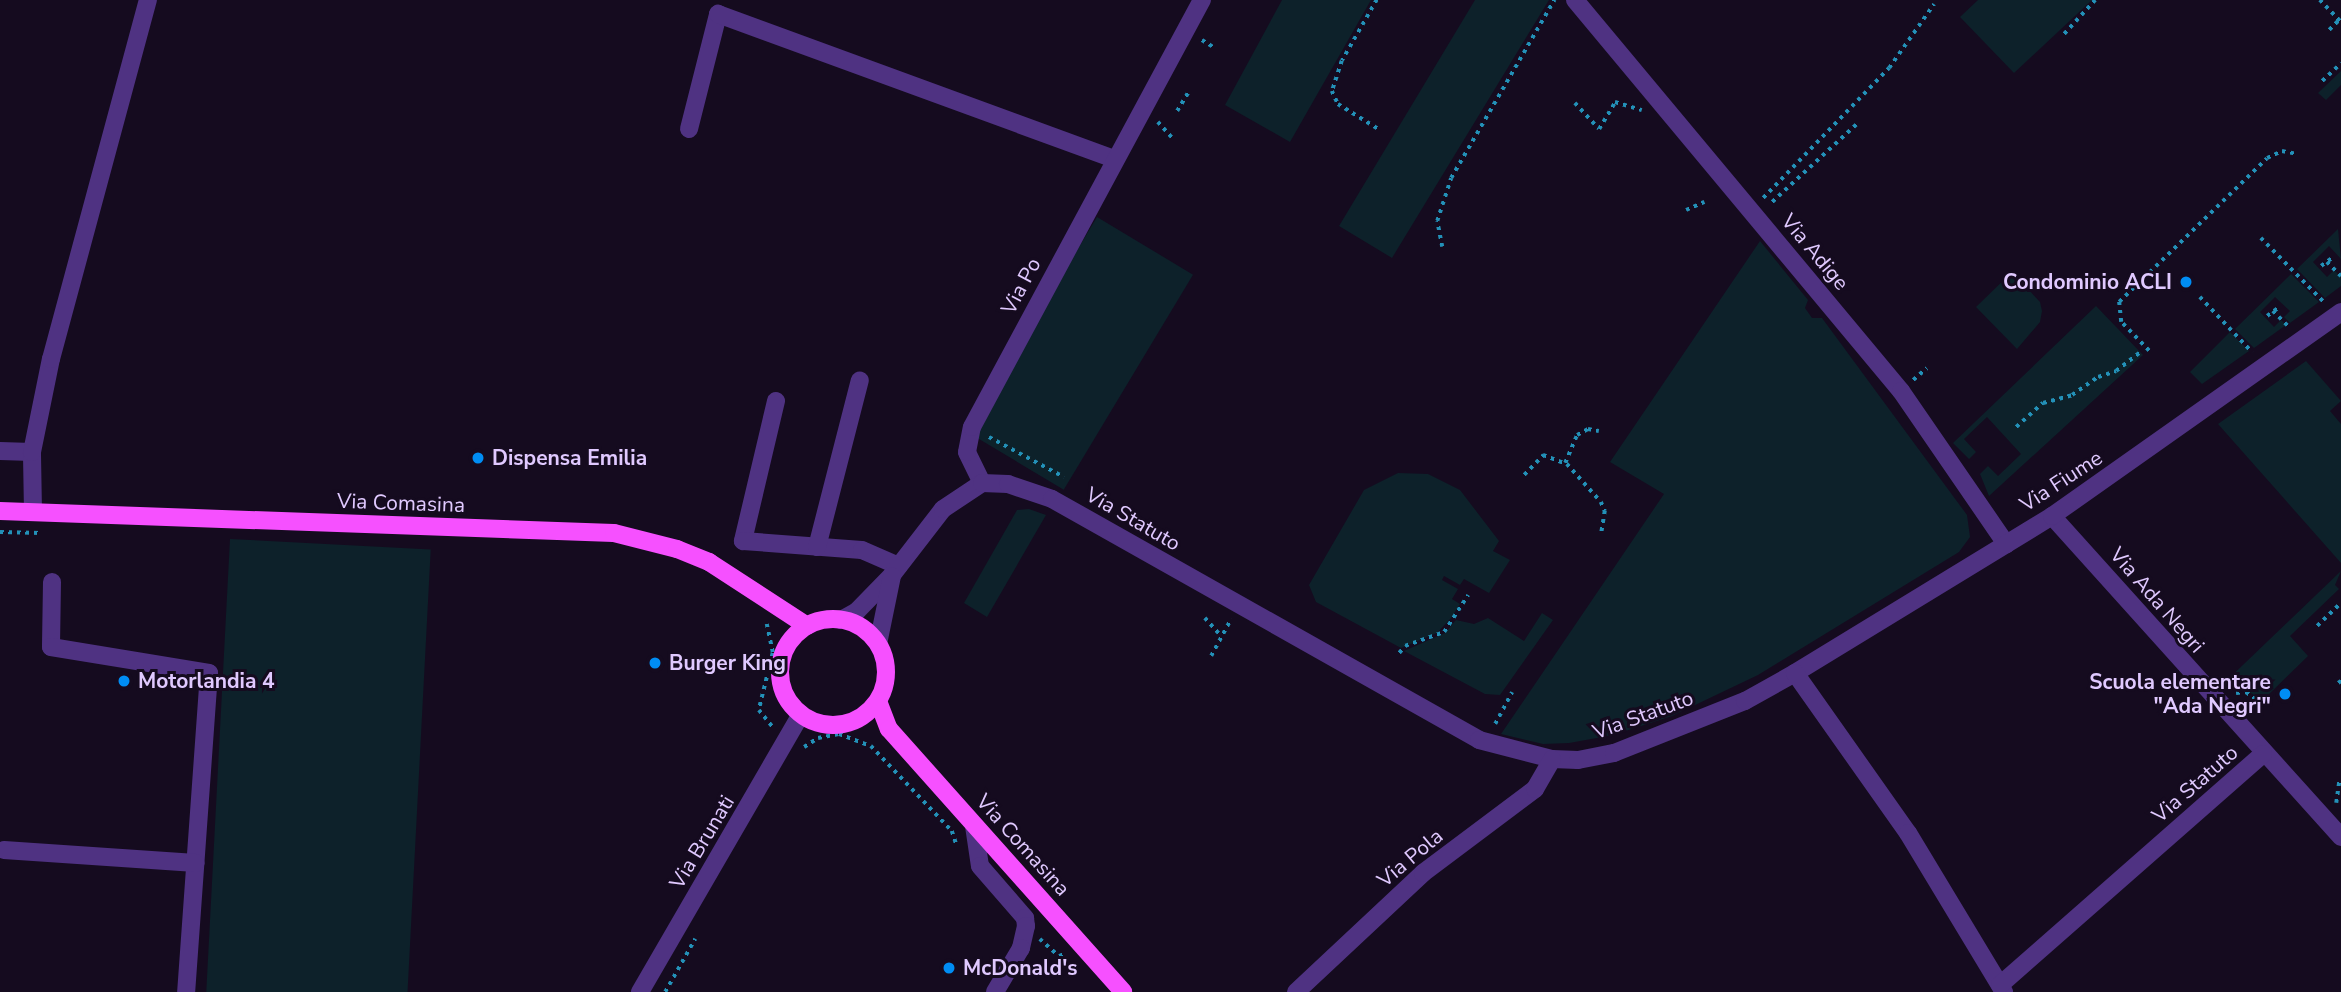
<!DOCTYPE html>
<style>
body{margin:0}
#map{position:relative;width:2341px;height:992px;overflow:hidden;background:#150b1f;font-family:"Nunito Sans",sans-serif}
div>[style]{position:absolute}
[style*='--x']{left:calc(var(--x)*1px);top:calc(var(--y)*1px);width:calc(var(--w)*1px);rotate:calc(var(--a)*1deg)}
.green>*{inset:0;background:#0d212a;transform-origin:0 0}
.path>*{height:3.5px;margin-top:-1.75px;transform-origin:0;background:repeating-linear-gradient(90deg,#2391b8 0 3.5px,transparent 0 8.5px)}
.minor>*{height:18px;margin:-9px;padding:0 9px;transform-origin:9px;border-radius:9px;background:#4f3282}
.major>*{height:18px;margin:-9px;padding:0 9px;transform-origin:9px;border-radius:9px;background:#f650ff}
.major>.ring{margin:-9px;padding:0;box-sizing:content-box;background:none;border:18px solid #f650ff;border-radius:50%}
.dots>*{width:19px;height:19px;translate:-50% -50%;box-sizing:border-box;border:4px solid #150b1f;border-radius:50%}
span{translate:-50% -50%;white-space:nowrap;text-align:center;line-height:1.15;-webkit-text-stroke:6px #150b1f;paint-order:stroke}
.street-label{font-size:21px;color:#e0c9ff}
.poi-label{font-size:21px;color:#e0c9ff;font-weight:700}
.right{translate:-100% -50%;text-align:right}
.left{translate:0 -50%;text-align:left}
</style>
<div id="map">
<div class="green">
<div style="clip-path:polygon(1282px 0,1371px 0,1290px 142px,1225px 105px)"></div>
<div style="clip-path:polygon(1475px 0,1549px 0,1392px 258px,1339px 226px)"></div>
<div style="clip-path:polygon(1978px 0,2092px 0,2014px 73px,1960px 17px)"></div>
<div style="clip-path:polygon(2341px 71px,2341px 85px,2326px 100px,2318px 93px)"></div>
<div style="left:1097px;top:217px;width:112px;height:251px;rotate:31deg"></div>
<div style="clip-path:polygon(2338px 229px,2341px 259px,2329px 246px,2313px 262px,2327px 277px,2334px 270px,2341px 277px,2341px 286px,2325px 298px,2297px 269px)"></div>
<div style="clip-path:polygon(1760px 241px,1808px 300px,1805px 308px,1812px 318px,1822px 318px,1967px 515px,1970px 537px,1959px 552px,1758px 675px,1672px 716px,1613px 735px,1569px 743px,1543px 744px,1501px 734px,1664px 494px,1610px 462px)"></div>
<div style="clip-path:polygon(2012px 272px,2040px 302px,2042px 311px,2040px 322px,2017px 349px,1976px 307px)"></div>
<div style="clip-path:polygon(2291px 274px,2319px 302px,2290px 323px,2284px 317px,2290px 311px,2275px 297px,2260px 312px,2274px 327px,2281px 320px,2286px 325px,2254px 348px,2235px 329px)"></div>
<div style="clip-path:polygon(2096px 306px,2143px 355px,1989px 496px,1980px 474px,1988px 466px,1998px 476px,2021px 454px,1987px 417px,1964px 439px,1976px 452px,1969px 459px,1953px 443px)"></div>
<div style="clip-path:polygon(2230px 332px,2249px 351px,2202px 384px,2190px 372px)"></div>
<div style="clip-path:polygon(2306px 361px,2341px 401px,2330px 411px,2341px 424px,2341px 563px,2218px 424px)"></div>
<div style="clip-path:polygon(1398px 473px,1428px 474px,1460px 490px,1499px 541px,1493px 551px,1510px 560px,1489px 593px,1464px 579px,1460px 585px,1444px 576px,1442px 580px,1458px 589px,1452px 599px,1460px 604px,1451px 618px,1437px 633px,1401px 648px,1316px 602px,1309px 585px,1364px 490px)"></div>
<div style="clip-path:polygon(1029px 509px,1046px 515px,987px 617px,964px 603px,1017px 510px)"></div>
<div style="left:230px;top:539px;width:201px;height:454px;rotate:3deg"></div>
<div style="clip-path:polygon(2341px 571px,2335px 585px,2339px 589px,2290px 636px,2308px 656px,2263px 700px,2235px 684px,2225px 691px,2221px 686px)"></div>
<div style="clip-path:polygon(1542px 613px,1553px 620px,1500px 695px,1485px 694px,1404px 651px,1445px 633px,1456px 620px,1474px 624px,1488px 618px,1524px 641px)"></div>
</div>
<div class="path">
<div style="--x:1377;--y:0;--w:70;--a:119.8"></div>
<div style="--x:1342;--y:61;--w:32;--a:108"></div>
<div style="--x:1332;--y:91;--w:14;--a:65"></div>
<div style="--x:1338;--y:104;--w:49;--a:31.8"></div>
<div style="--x:2320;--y:0;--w:30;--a:46"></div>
<div style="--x:2329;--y:30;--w:14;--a:-45"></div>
<div style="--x:2064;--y:34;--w:46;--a:-47.6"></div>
<div style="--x:1202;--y:40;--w:15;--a:32"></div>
<div style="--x:2322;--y:81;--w:26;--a:-43"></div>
<div style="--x:1575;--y:103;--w:35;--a:47"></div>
<div style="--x:1177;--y:111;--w:21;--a:-59"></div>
<div style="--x:1158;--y:122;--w:24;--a:48"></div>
<div style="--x:1599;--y:129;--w:31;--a:-59"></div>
<div style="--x:1615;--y:102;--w:28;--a:17"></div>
<div style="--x:1763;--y:198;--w:181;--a:-45.9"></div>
<div style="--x:1889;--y:68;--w:78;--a:-54.9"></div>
<div style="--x:1772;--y:202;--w:118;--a:-42.6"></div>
<div style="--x:1686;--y:210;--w:20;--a:-24"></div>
<div style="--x:2261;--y:238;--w:90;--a:45.5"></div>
<div style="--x:1442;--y:247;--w:26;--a:-101"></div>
<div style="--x:1437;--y:221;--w:45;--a:-72"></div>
<div style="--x:1451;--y:178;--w:206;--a:-59.9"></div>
<div style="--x:2327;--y:262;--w:20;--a:45"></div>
<div style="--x:2321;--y:266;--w:14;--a:-36"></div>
<div style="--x:1834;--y:279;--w:11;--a:45"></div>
<div style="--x:1842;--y:287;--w:4;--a:117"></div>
<div style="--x:2200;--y:297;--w:76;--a:46.6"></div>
<div style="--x:2273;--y:311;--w:23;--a:45"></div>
<div style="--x:2267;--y:316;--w:14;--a:-36"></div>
<div style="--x:2149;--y:351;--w:40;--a:-134"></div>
<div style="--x:2121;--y:322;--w:20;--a:-96"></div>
<div style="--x:2119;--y:302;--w:206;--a:-44.2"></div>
<div style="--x:2267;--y:158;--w:17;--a:-25"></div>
<div style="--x:2282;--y:151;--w:15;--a:11"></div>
<div style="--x:1913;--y:380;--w:18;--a:-41"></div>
<div style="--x:2016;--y:427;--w:36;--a:-42"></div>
<div style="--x:2043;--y:403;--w:30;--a:-15"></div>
<div style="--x:2072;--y:395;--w:32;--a:-35"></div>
<div style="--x:2098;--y:377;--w:19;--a:-18"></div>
<div style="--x:2116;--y:371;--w:31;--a:-38"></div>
<div style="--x:989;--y:437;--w:85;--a:28.1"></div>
<div style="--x:1565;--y:463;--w:30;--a:-67"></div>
<div style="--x:1577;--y:435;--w:13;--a:-29"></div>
<div style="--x:1588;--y:429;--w:11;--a:10"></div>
<div style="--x:1524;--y:475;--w:28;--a:-46"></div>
<div style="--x:1543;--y:455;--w:26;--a:21"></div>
<div style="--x:1567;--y:464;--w:51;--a:48.2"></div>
<div style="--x:1601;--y:502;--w:10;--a:66"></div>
<div style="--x:1605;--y:511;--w:25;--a:99"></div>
<div style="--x:0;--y:532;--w:41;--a:1.4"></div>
<div style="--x:1205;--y:618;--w:24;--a:48"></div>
<div style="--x:767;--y:624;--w:30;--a:78"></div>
<div style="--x:773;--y:653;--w:59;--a:103.8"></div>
<div style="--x:759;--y:710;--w:22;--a:51"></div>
<div style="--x:2317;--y:626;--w:33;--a:-44"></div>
<div style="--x:1399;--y:653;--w:9;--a:-49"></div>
<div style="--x:1405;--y:646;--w:41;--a:-19.7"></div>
<div style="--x:1444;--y:632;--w:44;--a:-57"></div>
<div style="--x:1211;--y:656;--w:42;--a:-61.6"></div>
<div style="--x:2338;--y:683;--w:4;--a:-34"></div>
<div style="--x:2236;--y:693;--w:10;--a:-6"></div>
<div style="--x:2246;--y:692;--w:18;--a:38"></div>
<div style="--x:1495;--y:724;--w:36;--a:-62"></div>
<div style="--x:804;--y:747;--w:17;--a:-33"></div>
<div style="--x:818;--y:738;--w:21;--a:-11"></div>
<div style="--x:839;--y:734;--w:34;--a:21"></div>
<div style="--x:871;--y:746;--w:117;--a:46.4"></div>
<div style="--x:952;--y:831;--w:13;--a:72"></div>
<div style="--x:2336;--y:803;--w:21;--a:-82"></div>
<div style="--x:1040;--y:939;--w:25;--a:42"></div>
<div style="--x:1059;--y:956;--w:5;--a:-22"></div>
<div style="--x:665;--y:992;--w:61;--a:-60.5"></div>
</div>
<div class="minor">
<div style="--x:1575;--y:0;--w:509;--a:50.18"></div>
<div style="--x:1901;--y:391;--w:186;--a:55.5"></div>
<div style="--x:689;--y:129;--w:119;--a:-75.8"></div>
<div style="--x:718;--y:14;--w:423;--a:20.1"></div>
<div style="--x:776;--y:401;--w:144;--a:103.3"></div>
<div style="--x:743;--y:541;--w:119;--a:4.3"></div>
<div style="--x:862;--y:550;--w:40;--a:23.4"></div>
<div style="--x:0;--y:451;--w:32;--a:2"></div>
<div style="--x:982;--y:483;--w:34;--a:-116"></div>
<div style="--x:967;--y:452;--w:25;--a:-79"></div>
<div style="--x:972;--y:427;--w:485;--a:-61.7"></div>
<div style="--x:33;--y:512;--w:60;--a:-91"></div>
<div style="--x:32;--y:452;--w:95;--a:-78.5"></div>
<div style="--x:51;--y:359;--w:372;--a:-74.9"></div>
<div style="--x:2052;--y:516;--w:432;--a:48"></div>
<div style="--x:817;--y:547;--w:172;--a:-75.6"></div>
<div style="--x:52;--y:582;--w:65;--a:90.9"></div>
<div style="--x:51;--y:647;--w:160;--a:9.3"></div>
<div style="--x:209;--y:673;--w:320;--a:94.1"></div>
<div style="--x:841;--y:620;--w:18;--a:-29"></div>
<div style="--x:857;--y:611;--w:50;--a:-45.8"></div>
<div style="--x:892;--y:575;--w:83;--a:-52.3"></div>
<div style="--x:943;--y:509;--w:47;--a:-33.7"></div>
<div style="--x:982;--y:483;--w:26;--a:2"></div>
<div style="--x:1008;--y:484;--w:46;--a:18.8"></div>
<div style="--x:1052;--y:499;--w:490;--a:29.4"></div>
<div style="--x:1479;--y:740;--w:75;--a:14.6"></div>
<div style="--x:1552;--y:759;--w:26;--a:2"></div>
<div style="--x:1578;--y:760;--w:37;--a:-11"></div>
<div style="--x:1614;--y:753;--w:141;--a:-21.7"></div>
<div style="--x:1745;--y:701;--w:57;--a:-29.2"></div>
<div style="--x:1795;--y:673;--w:301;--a:-31.4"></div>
<div style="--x:2052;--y:516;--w:354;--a:-35.2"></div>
<div style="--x:878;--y:644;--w:69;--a:-78.4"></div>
<div style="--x:1795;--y:673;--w:196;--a:54.8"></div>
<div style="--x:1908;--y:833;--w:186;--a:58.9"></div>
<div style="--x:974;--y:826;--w:40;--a:81.5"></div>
<div style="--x:980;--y:866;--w:69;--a:49.1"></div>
<div style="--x:1025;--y:918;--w:8;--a:83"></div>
<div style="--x:1026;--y:926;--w:23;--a:103"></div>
<div style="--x:1021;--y:948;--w:51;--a:120.6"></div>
<div style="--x:4;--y:850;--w:192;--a:3.9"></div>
<div style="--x:2000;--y:985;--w:350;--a:-41.3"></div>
<div style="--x:640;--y:992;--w:321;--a:-59.9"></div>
<div style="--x:1296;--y:992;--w:174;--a:-43.1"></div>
<div style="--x:1423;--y:873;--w:140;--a:-36.9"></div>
<div style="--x:1535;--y:789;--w:34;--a:-60"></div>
</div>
<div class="major">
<div style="--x:0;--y:511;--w:614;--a:2.05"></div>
<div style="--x:614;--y:533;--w:65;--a:14.3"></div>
<div style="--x:677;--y:549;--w:35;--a:22"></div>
<div style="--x:709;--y:562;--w:117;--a:33.1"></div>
<div class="ring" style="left:780px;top:619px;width:88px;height:88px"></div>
<div style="--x:878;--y:701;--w:30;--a:69"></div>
<div style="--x:889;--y:729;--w:352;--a:48.3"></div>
</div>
<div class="dots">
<div style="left:2186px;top:282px;background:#008df4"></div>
<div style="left:478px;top:458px;background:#008df4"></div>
<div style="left:655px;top:663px;background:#008df4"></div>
<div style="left:124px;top:681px;background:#008df4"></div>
<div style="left:2285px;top:694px;background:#008df4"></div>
<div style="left:949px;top:968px;background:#008df4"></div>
</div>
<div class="street-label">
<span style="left:1815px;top:252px;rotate:50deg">Via Adige</span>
<span style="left:1021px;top:286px;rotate:-62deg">Via Po</span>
<span style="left:2061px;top:481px;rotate:-33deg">Via Fiume</span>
<span style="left:401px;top:503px;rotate:2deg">Via Comasina</span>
<span style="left:1133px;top:519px;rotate:30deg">Via Statuto</span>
<span style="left:2157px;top:600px;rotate:49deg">Via Ada Negri</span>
<span style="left:1643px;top:715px;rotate:-20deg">Via Statuto</span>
<span style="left:2195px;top:784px;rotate:-41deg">Via Statuto</span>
<span style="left:702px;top:842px;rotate:-59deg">Via Brunati</span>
<span style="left:1023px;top:845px;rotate:48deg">Via Comasina</span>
<span style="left:1410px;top:858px;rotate:-40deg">Via Pola</span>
</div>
<div class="poi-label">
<span class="right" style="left:2172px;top:282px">Condominio ACLI</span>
<span class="left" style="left:492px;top:458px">Dispensa Emilia</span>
<span class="left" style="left:669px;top:663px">Burger King</span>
<span class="left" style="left:138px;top:681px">Motorlandia 4</span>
<span class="right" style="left:2271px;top:694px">Scuola elementare<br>"Ada Negri"</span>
<span class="left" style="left:963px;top:968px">McDonald's</span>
</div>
</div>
